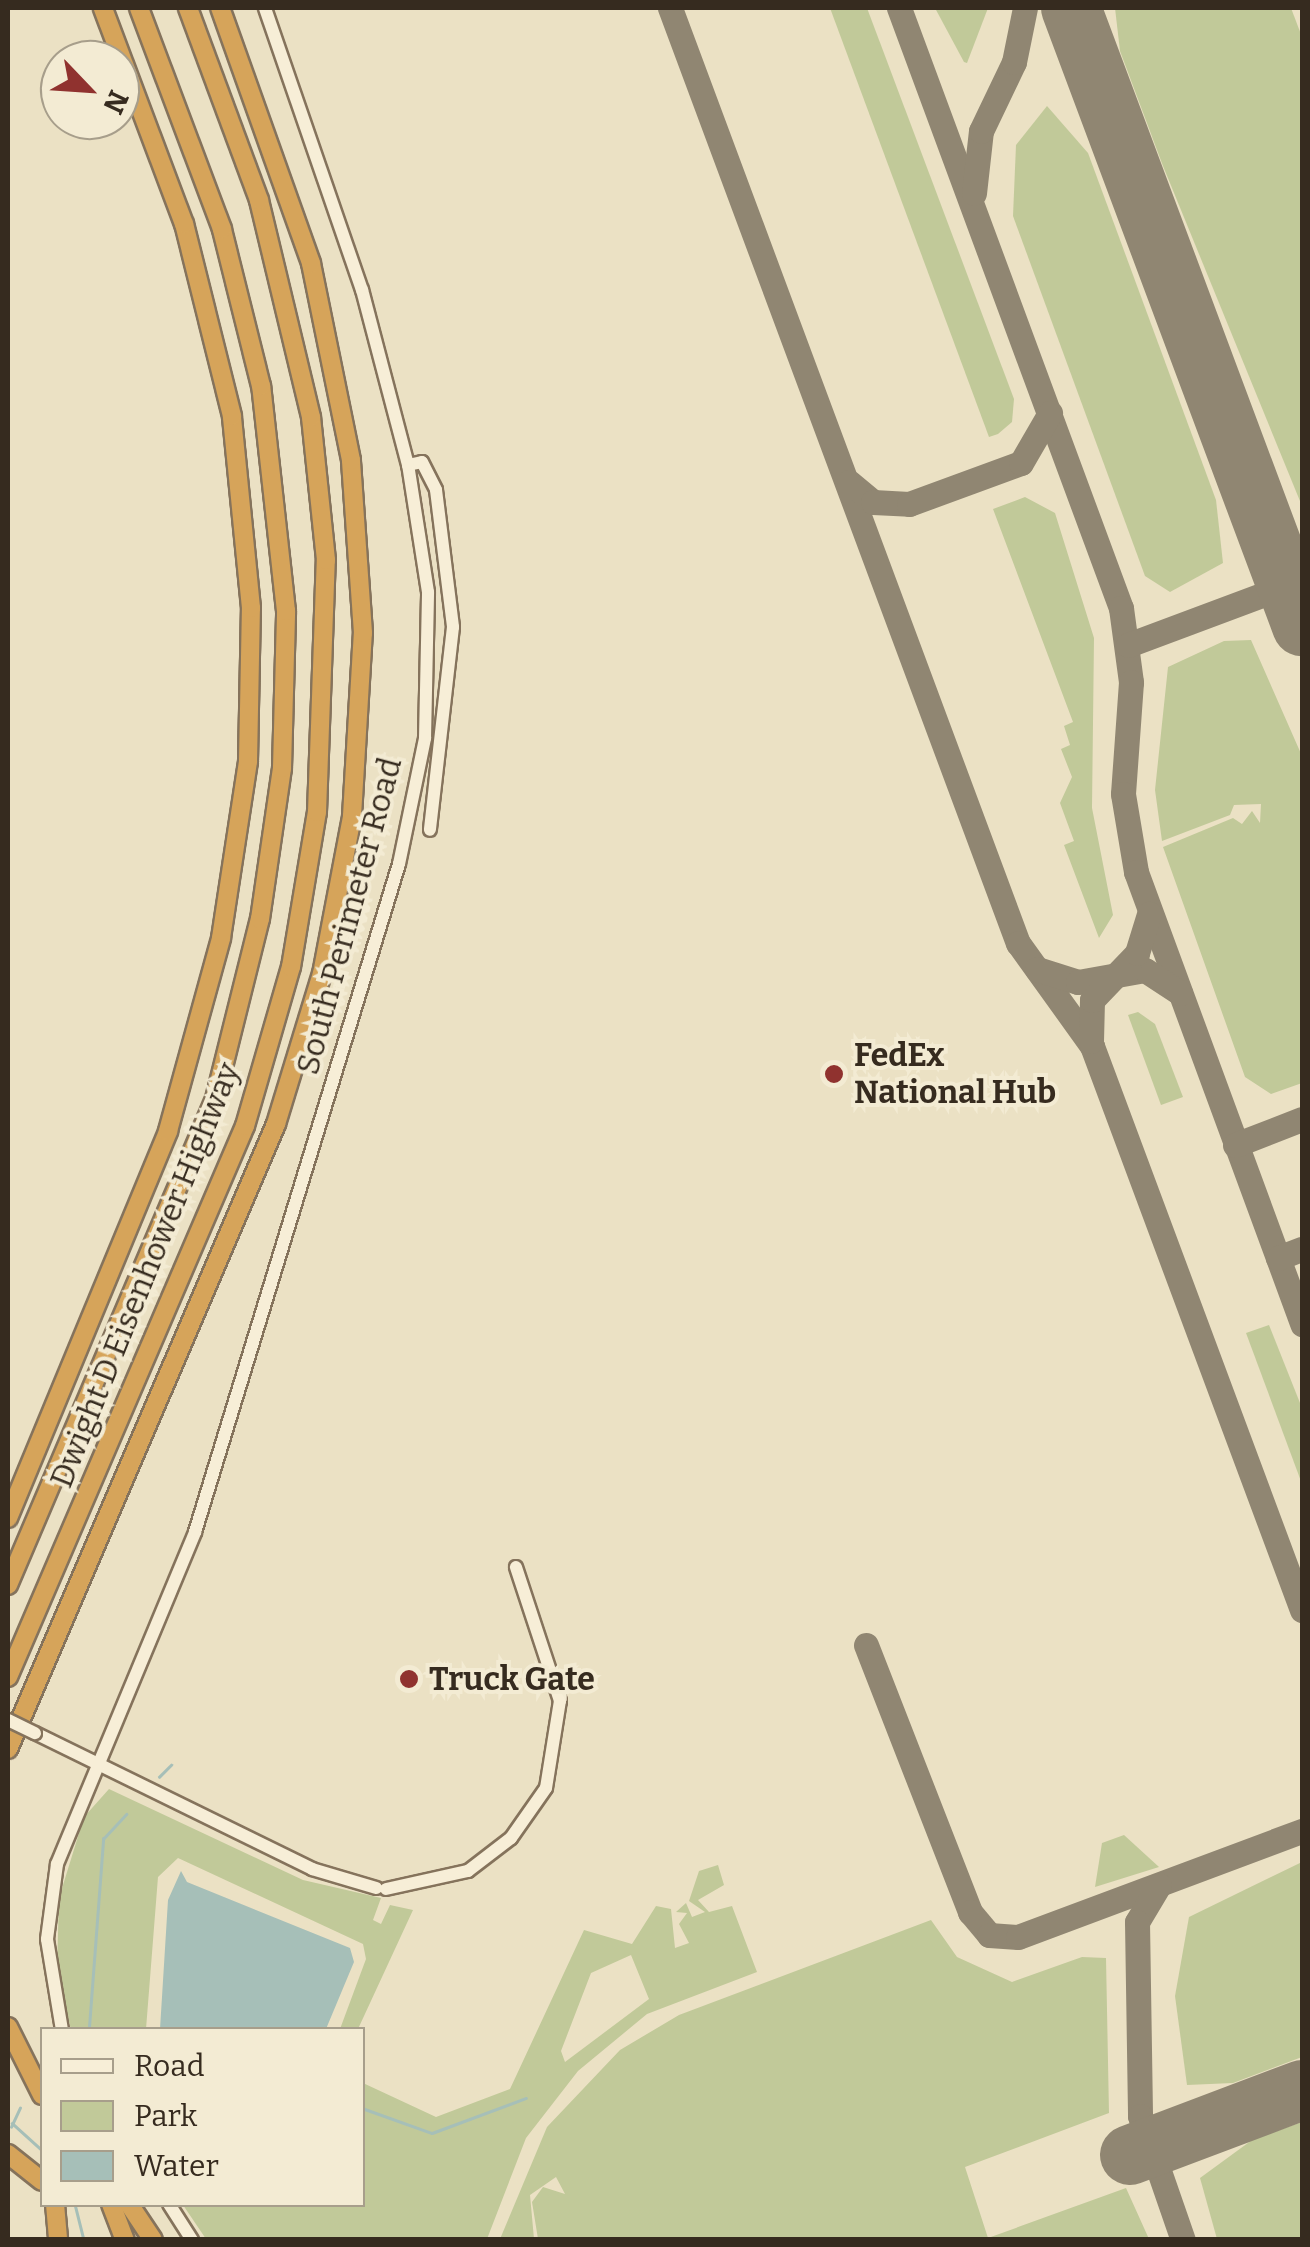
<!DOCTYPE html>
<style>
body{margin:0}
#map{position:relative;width:1310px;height:2247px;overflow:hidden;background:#ebe1c4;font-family:Bitter,serif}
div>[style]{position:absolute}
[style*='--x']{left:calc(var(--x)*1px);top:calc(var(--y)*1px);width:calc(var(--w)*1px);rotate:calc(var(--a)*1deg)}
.green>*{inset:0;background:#c1c999}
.water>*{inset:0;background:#a6bfb8}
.stream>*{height:2.5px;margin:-1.25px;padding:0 1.25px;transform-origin:1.25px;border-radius:1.25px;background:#a6bfb8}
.taxiway>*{height:25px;margin:-12.5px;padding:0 12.5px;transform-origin:12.5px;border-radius:12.5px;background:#908672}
.runway>*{height:60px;margin:-30px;padding:0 30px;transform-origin:30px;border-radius:30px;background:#908672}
.roads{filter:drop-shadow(2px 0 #85735c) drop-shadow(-2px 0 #85735c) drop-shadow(0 2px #85735c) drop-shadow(0 -2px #85735c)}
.minor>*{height:12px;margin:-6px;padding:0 6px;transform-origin:6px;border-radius:6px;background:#f7eed7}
.highway>*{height:18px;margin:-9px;padding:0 9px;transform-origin:9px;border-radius:9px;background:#d6a45a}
.bridges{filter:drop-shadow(2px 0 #85735c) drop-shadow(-2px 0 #85735c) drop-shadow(0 2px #85735c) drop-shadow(0 -2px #85735c)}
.minor-bridge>*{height:12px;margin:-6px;padding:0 6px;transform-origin:6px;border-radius:6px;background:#f7eed7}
.dots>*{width:28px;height:28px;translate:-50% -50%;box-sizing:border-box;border:5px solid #f3ebd3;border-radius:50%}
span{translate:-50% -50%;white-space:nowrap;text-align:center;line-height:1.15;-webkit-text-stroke:8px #f3ebd3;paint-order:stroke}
.street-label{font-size:32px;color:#362b1f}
.poi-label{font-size:32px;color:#362b1f;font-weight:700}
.left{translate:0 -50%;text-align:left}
.frame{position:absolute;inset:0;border:10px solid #362b1f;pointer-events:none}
.legend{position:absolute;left:40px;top:2027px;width:325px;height:180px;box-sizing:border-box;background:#f3ebd3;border:2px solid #a79e8b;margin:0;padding:12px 18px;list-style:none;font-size:30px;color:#362b1f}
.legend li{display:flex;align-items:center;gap:20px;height:50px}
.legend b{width:50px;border:2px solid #a79e8b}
.north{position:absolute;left:40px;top:40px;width:100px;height:100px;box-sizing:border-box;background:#f3ebd3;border:2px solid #a79e8b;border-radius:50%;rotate:115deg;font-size:28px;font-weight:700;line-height:40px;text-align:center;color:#362b1f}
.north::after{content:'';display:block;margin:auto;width:35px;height:45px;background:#90322f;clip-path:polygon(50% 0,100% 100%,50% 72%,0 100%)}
</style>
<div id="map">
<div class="green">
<div style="clip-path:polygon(830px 8px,867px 8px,1014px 399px,1012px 422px,998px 434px,989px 437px)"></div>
<div style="clip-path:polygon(935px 8px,988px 8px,967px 63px,964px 62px)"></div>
<div style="clip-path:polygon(1115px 8px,1291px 8px,1302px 37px,1302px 506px,1163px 166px,1120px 51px)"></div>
<div style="clip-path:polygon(1047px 106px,1088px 153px,1216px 500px,1223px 563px,1170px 592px,1145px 576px,1013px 216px,1016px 145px)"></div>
<div style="clip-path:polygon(1025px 497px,1055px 513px,1094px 638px,1092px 808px,1113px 915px,1099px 938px,1064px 845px,1074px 841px,1060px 803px,1072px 777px,1061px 749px,1070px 745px,1064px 726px,1073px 722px,993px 509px)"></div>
<div style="clip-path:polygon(1251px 640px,1302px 756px,1302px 1083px,1271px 1094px,1245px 1077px,1163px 847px,1233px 818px,1242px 824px,1252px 811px,1260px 823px,1261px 804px,1234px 805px,1230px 815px,1162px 841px,1155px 790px,1168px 667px,1224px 641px)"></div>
<div style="clip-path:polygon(1138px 1012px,1155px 1024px,1183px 1097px,1161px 1105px,1128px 1015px)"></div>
<div style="clip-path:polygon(1269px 1325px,1302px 1408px,1302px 1484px,1246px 1333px)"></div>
<div style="clip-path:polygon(109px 1789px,303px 1880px,381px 1898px,373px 1920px,381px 1924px,390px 1905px,413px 1910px,358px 2029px,340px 2029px,366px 1959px,363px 1944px,178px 1858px,158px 1877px,146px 2029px,71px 2030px,57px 1969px,59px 1898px,84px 1817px)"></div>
<div style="clip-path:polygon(1124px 1835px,1159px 1867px,1095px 1887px,1102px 1843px)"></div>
<div style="clip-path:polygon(1302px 1862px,1302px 2057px,1233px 2083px,1187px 2085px,1175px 1996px,1189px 1917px)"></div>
<div style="clip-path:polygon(evenodd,718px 1865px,724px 1885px,698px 1900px,709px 1912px,732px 1906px,757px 1972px,647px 2014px,578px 2071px,526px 2138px,487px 2239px,206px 2239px,183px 2205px,362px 2204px,363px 2083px,436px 2117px,510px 2089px,584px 1930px,632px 1944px,656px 1906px,671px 1909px,675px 1948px,689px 1943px,679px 1924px,687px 1913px,676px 1912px,686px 1903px,692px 1917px,705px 1912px,689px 1901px,699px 1871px,718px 1865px,631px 1955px,649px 1999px,565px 2062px,561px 2051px,591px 1973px,631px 1955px)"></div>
<div style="clip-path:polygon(931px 1920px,957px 1957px,1012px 1982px,1082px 1957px,1106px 1958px,1109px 2113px,965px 2167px,988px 2238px,1126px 2188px,1149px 2239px,538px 2239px,532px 2202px,543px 2187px,565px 2194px,556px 2177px,530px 2195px,534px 2239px,500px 2239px,547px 2127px,620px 2050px,679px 2015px)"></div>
<div style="clip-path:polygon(1302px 2122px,1302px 2239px,1217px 2239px,1200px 2178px,1252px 2140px)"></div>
</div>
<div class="water">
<div style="clip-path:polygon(181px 1871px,187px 1882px,350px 1948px,354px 1962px,326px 2029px,160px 2029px,168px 1900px)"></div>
</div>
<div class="stream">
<div style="--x:159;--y:1777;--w:17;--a:-45"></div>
<div style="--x:89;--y:2027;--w:189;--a:-85.7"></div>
<div style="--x:103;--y:1839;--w:34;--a:-47"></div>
<div style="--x:362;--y:2108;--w:74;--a:19.7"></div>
<div style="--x:432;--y:2133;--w:100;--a:-20.4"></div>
<div style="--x:12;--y:2123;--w:40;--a:42"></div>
<div style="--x:11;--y:2127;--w:21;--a:-65"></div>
<div style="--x:75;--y:2204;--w:37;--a:76"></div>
</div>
<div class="taxiway">
<div style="--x:670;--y:8;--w:998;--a:69.59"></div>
<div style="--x:1018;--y:943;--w:127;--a:54.3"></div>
<div style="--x:1092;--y:1046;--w:602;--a:69.58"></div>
<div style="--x:899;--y:8;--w:640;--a:69.7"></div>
<div style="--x:1121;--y:608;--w:75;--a:82.3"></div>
<div style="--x:1131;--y:682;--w:112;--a:94.1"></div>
<div style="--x:1123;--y:794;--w:79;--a:80.5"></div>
<div style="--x:1136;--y:872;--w:482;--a:69.8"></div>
<div style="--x:974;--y:193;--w:62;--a:-83.6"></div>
<div style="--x:981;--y:131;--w:76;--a:-64.4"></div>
<div style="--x:1014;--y:62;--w:55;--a:-78.5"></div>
<div style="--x:849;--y:482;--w:31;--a:40"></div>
<div style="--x:873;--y:502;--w:36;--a:3"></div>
<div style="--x:909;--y:504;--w:119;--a:-20.1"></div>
<div style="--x:1021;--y:463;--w:58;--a:-59.9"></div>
<div style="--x:1128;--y:645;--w:186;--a:-20.5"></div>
<div style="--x:1037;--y:969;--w:43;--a:17.6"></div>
<div style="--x:1078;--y:982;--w:68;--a:-10.2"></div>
<div style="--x:1145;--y:970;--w:42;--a:33.3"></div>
<div style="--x:1091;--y:1041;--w:41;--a:-88.6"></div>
<div style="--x:1092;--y:1000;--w:65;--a:-46.2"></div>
<div style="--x:1137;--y:953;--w:41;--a:-72.9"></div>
<div style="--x:1235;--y:1145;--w:72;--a:-21.2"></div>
<div style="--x:1278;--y:1258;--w:26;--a:-21"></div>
<div style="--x:866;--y:1645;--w:287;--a:68.7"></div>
<div style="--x:970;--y:1912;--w:30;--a:50"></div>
<div style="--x:989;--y:1935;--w:29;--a:4"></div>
<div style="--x:1018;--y:1937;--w:303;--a:-20.5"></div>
<div style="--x:1159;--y:1885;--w:43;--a:120.7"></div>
<div style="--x:1137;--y:1922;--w:194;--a:89.1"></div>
<div style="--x:1140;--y:2116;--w:131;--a:70.9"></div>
</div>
<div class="runway">
<div style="--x:1071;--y:8;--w:660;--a:69.5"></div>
<div style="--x:1130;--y:2155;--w:184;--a:-20.7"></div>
</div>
<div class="roads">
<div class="minor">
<div style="--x:408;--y:465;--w:14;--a:-12"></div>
<div style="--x:422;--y:462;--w:31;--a:63"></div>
<div style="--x:436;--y:490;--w:138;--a:82.9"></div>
<div style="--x:453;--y:627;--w:204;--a:96.5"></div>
<div style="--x:35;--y:1733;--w:309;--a:26.1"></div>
<div style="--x:312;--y:1869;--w:67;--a:16.5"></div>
<div style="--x:386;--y:1889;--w:84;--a:-12.4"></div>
<div style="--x:468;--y:1871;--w:54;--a:-37.5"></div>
<div style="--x:511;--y:1838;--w:61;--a:-55"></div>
<div style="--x:546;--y:1788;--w:88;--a:-80.9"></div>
<div style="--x:560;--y:1701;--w:141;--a:-108.2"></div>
<div style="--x:62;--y:2030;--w:92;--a:-99.4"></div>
<div style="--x:47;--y:1939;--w:76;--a:-82.4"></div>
<div style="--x:57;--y:1864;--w:360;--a:-67.4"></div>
<div style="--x:195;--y:1532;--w:698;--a:-73.02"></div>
<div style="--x:399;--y:864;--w:129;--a:-78.3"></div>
<div style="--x:425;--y:738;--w:146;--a:-88.8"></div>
<div style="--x:428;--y:592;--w:129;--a:-98.9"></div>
<div style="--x:408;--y:465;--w:181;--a:-104.7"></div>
<div style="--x:362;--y:290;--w:298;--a:-109"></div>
<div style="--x:169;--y:2204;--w:43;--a:57.4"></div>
</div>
<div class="highway">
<div style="--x:8;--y:1518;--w:419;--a:-67.5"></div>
<div style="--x:168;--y:1131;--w:200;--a:-74.6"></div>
<div style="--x:221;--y:938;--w:179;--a:-81.3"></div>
<div style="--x:248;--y:761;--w:153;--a:-88.9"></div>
<div style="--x:251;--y:608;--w:193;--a:-95.7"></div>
<div style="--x:232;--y:416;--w:198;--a:-104"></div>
<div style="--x:184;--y:224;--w:231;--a:-110.6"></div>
<div style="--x:8;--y:1585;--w:528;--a:-66.93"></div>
<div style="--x:215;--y:1099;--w:186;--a:-76"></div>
<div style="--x:260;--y:919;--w:153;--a:-81.7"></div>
<div style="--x:282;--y:768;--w:157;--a:-88.5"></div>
<div style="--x:286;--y:611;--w:226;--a:-96.3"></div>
<div style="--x:261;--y:386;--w:162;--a:-104"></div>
<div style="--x:222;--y:229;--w:236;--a:-110.6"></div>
<div style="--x:8;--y:1677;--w:600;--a:-66.73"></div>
<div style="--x:245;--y:1126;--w:166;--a:-73.9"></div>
<div style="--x:291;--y:967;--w:157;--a:-80.5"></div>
<div style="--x:317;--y:812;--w:252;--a:-88"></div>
<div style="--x:326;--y:560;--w:144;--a:-96"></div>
<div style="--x:311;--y:417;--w:223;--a:-103.5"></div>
<div style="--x:259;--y:200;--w:205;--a:-110.3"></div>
<div style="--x:8;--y:1749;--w:680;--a:-66.79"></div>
<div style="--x:276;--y:1124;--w:157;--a:-73"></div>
<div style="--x:322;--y:974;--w:161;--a:-79.2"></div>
<div style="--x:352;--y:816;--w:183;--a:-86.6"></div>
<div style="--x:363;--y:633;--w:173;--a:-94"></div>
<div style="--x:351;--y:460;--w:201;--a:-101.5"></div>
<div style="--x:311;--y:263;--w:271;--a:-109.6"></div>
<div style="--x:8;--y:2027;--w:76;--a:63.4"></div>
<div style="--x:8;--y:2154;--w:43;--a:38.5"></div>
<div style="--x:55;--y:2204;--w:36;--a:85"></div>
<div style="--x:111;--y:2204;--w:39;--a:69"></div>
<div style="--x:129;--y:2204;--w:43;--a:56.3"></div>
</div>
</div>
<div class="bridges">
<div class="minor-bridge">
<div style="--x:8;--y:1720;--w:30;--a:26"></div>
</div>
</div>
<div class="dots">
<div style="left:834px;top:1074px;background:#90322f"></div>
<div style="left:409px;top:1679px;background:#90322f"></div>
</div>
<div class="street-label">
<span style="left:349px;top:916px;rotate:-75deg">South Perimeter Road</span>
<span style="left:145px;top:1275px;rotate:-68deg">Dwight D Eisenhower Highway</span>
</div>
<div class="poi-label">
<span class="left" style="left:854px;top:1074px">FedEx<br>National Hub</span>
<span class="left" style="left:429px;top:1679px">Truck Gate</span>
</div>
<div class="frame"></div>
<ul class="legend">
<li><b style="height:12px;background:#f7eed7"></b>Road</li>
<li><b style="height:28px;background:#c1c999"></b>Park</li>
<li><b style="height:28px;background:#a6bfb8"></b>Water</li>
</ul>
<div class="north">N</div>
</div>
